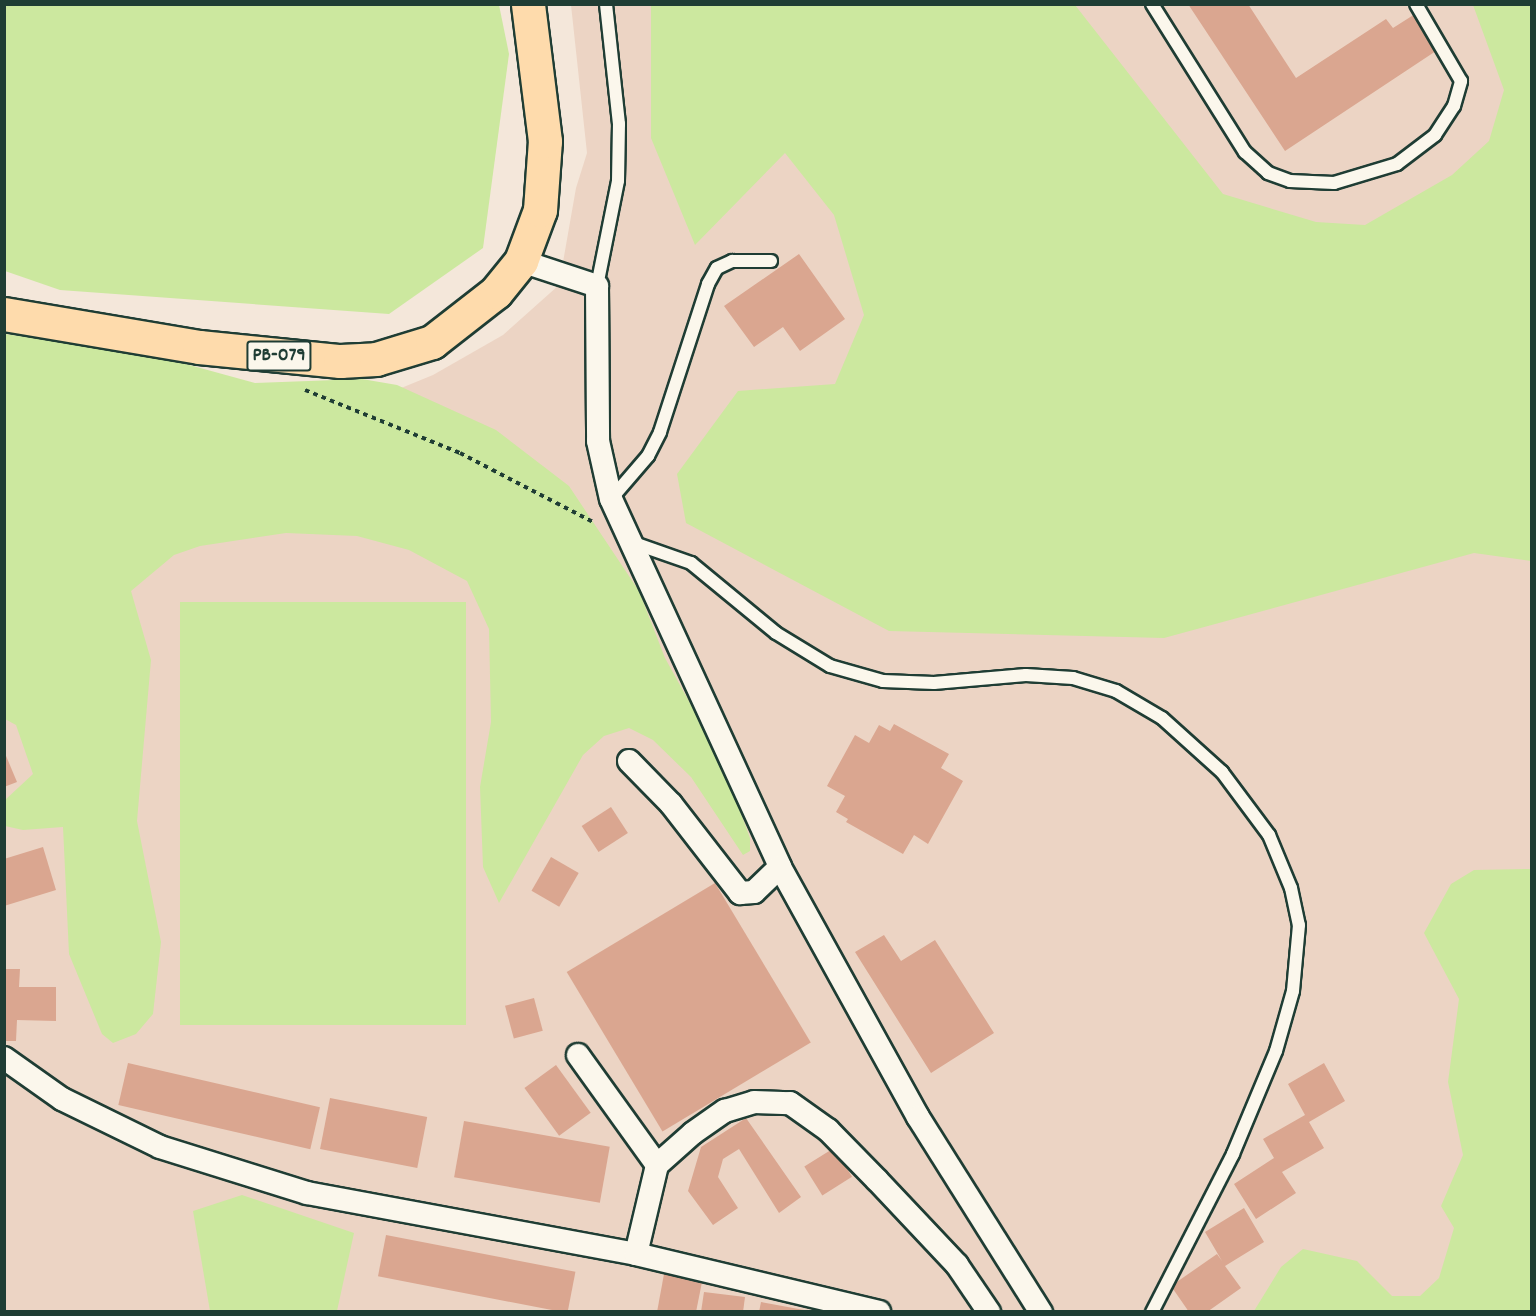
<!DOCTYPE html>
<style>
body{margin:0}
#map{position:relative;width:1536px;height:1316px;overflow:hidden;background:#f4e7da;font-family:Dekko,sans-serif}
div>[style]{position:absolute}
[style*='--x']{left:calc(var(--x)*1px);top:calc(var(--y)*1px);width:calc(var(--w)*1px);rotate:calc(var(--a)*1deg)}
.built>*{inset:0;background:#ecd4c4}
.green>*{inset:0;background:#cce89f;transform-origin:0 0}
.building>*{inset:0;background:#daa690;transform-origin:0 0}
.path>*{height:4px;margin-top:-2px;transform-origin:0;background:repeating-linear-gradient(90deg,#1f3d34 0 4.5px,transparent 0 9px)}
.roads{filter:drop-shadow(2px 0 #1f3d34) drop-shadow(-2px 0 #1f3d34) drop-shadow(0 2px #1f3d34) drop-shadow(0 -2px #1f3d34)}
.lane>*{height:12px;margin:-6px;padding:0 6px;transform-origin:6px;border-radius:6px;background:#fbf7ec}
.street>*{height:22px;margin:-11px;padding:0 11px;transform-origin:11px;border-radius:11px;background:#fbf7ec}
.primary>*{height:33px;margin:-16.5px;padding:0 16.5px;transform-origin:16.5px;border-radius:16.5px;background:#fedbac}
span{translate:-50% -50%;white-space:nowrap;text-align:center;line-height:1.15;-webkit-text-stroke:5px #fbf7ec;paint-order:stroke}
.shield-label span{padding:2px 4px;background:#fbf7ec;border:2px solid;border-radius:4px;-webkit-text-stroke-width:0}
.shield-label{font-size:20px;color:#1f3d34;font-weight:700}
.frame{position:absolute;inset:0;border:6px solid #1f3d34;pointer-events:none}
</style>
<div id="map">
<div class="built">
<div style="clip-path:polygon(571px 5px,1531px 5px,1531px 1311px,5px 1311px,4px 361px,340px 413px,433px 375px,503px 335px,559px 285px,576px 188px,587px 153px)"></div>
</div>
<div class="green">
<div style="clip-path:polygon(5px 4px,499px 5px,509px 54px,483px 248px,389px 314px,60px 290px,5px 271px)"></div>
<div style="clip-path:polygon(651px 5px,1075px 5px,1223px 194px,1316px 222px,1365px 225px,1452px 175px,1489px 141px,1504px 90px,1473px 5px,1531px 5px,1531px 561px,1474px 553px,1164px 638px,889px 631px,686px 523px,677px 474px,738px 391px,835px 384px,864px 315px,834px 215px,785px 153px,695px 245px,651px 138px)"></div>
<div style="clip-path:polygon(5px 334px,153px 355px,255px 383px,362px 379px,397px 385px,496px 430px,569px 486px,639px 591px,665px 658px,722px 761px,750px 838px,750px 851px,743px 855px,691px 777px,653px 740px,629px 728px,604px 736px,583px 755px,499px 903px,483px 867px,480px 787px,491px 722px,489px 629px,467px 581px,409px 550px,357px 536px,286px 533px,200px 546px,174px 555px,131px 591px,151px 660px,137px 821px,161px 942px,153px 1014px,136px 1034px,113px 1043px,102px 1034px,69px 954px,63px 827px,23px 830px,5px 826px,5px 800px,33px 774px,16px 725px,5px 719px)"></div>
<div style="left:180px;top:602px;width:286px;height:423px"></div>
<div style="clip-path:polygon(1531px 869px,1531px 1311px,1254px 1311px,1281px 1267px,1303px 1249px,1357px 1261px,1392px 1296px,1420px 1296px,1439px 1278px,1454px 1228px,1441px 1206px,1463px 1155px,1448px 1082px,1459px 999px,1424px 933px,1451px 884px,1474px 870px)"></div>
<div style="clip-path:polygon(242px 1195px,354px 1233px,337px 1311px,210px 1311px,193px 1211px)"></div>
</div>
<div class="building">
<div style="clip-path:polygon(1188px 4px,1248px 4px,1296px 78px,1386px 19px,1393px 28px,1415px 14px,1439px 49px,1285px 151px)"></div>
<div style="clip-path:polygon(799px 254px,845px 319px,800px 351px,783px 327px,754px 347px,724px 306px)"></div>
<div style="clip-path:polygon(894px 724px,949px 754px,941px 768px,963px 781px,928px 844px,914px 835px,903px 854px,846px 822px,848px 819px,836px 812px,845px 796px,827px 786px,855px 735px,869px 743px,879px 725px,890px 731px)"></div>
<div style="clip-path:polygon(4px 751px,17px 782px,4px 787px)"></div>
<div style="left:611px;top:807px;width:31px;height:35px;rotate:57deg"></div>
<div style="clip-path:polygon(43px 847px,56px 890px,4px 906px,4px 859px)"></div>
<div style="left:551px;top:857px;width:32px;height:39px;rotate:30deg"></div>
<div style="left:715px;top:883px;width:186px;height:173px;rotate:59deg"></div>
<div style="clip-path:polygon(884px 935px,901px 961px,935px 940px,994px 1033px,931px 1073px,855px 952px)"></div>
<div style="clip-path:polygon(4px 969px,20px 969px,19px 987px,56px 987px,56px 1021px,17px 1020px,16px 1041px,4px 1041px)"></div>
<div style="left:534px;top:998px;width:34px;height:30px;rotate:75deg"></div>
<div style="left:128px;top:1063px;width:197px;height:43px;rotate:13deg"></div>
<div style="clip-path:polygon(1324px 1063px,1345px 1101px,1309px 1122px,1324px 1148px,1282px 1172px,1296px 1193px,1256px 1219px,1234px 1184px,1274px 1158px,1263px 1139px,1305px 1115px,1288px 1084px)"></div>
<div style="left:556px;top:1065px;width:59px;height:39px;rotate:54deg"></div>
<div style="left:330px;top:1098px;width:99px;height:52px;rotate:11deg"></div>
<div style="clip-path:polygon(746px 1118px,801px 1197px,779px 1213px,739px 1149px,723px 1159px,718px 1177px,738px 1208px,713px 1225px,688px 1191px,701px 1147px)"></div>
<div style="left:464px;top:1121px;width:148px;height:57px;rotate:10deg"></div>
<div style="left:834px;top:1148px;width:34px;height:35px;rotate:58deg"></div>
<div style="clip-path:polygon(1244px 1208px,1264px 1242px,1225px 1266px,1241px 1288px,1207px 1312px,1189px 1312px,1171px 1286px,1217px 1254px,1222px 1261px,1205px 1232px)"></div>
<div style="left:386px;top:1235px;width:193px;height:42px;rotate:11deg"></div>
<div style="clip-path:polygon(664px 1274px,702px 1282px,696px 1312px,657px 1312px)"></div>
<div style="clip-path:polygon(704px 1292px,745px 1297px,743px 1312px,701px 1312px)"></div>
<div style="clip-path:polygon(761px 1302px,804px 1310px,804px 1312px,759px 1312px)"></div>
</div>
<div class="path">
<div style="--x:305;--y:390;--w:167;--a:22.1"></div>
<div style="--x:460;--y:453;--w:152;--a:27.4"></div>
</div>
<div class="roads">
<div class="lane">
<div style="--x:1152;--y:4;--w:175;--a:57.9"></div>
<div style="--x:1245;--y:152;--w:31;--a:42"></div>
<div style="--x:1268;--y:173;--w:23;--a:20"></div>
<div style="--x:1290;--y:181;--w:44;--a:2.6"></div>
<div style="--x:1334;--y:183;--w:66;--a:-16.8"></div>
<div style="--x:1397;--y:164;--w:48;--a:-37.3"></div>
<div style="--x:1435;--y:135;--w:35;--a:-57"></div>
<div style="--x:1454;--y:106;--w:26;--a:-74"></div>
<div style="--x:1461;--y:81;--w:89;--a:-120.3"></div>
<div style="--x:597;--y:286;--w:107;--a:-78.7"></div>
<div style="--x:618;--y:181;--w:57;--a:-89"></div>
<div style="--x:619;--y:124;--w:121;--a:-96.2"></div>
<div style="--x:611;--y:499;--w:57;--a:-49.3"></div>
<div style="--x:648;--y:456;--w:27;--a:-63"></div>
<div style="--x:660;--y:432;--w:156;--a:-72"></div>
<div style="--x:708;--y:284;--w:18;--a:-61"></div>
<div style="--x:717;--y:268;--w:17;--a:-25"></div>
<div style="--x:732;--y:261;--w:39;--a:0"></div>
<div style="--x:631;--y:542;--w:64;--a:19.3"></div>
<div style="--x:691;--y:563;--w:110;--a:39.5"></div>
<div style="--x:776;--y:633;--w:63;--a:31.4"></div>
<div style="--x:830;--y:666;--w:55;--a:15.8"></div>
<div style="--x:883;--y:681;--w:51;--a:2.2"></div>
<div style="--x:934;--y:683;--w:92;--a:-5"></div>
<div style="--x:1026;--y:675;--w:47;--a:3.7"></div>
<div style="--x:1073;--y:678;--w:45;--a:16.8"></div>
<div style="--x:1116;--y:691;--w:53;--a:30.4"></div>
<div style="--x:1162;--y:718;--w:81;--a:42"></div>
<div style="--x:1222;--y:772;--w:79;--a:53.3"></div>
<div style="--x:1269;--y:835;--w:57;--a:67.5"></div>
<div style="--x:1291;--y:888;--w:38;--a:78"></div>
<div style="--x:1299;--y:925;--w:66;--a:95.2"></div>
<div style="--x:1293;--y:991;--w:62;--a:105.8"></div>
<div style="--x:1276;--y:1051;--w:112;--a:112.7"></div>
<div style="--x:1233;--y:1154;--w:178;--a:117.1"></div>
</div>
<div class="street">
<div style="--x:521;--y:261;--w:80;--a:18.2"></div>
<div style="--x:597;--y:286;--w:155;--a:89.6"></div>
<div style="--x:598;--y:441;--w:59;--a:77.4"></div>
<div style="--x:611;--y:499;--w:405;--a:65.3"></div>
<div style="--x:780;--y:867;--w:286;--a:61.1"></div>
<div style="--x:918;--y:1117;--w:231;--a:57.8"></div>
<div style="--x:629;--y:761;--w:60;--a:45.7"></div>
<div style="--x:671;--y:804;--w:113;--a:52.2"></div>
<div style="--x:740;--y:893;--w:14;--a:-4"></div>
<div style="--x:754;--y:892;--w:36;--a:-44"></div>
<div style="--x:578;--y:1055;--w:135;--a:54.3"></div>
<div style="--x:4;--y:1058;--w:71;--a:35.3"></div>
<div style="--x:62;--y:1099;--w:109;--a:26.1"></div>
<div style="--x:160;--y:1147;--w:154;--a:17.4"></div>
<div style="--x:307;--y:1193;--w:335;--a:10.5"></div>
<div style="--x:636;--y:1254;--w:250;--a:13.4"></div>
<div style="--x:636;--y:1254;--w:91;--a:-76.7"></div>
<div style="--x:657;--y:1165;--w:48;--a:-41.6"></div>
<div style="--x:693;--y:1133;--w:39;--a:-35"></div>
<div style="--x:725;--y:1111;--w:30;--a:-17"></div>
<div style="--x:754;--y:1102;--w:36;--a:2"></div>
<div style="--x:790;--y:1103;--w:47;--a:35.4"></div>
<div style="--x:828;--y:1130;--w:70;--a:45.6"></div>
<div style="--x:877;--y:1180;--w:117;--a:46.7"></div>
<div style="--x:957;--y:1265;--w:57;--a:55.8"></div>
</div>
<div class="primary">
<div style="--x:4;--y:314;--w:198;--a:9.6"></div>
<div style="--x:199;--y:347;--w:142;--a:5.7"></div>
<div style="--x:340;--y:361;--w:36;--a:-3"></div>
<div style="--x:376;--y:359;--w:59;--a:-16.9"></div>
<div style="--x:432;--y:342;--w:81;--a:-38"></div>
<div style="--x:496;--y:292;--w:40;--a:-51"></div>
<div style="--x:521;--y:261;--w:54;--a:-69.6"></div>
<div style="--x:540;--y:210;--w:69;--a:-85.9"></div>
<div style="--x:545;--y:141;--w:138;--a:-97.1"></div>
</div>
</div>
<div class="shield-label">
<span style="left:279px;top:356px">PB-079</span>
</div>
<div class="frame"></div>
</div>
